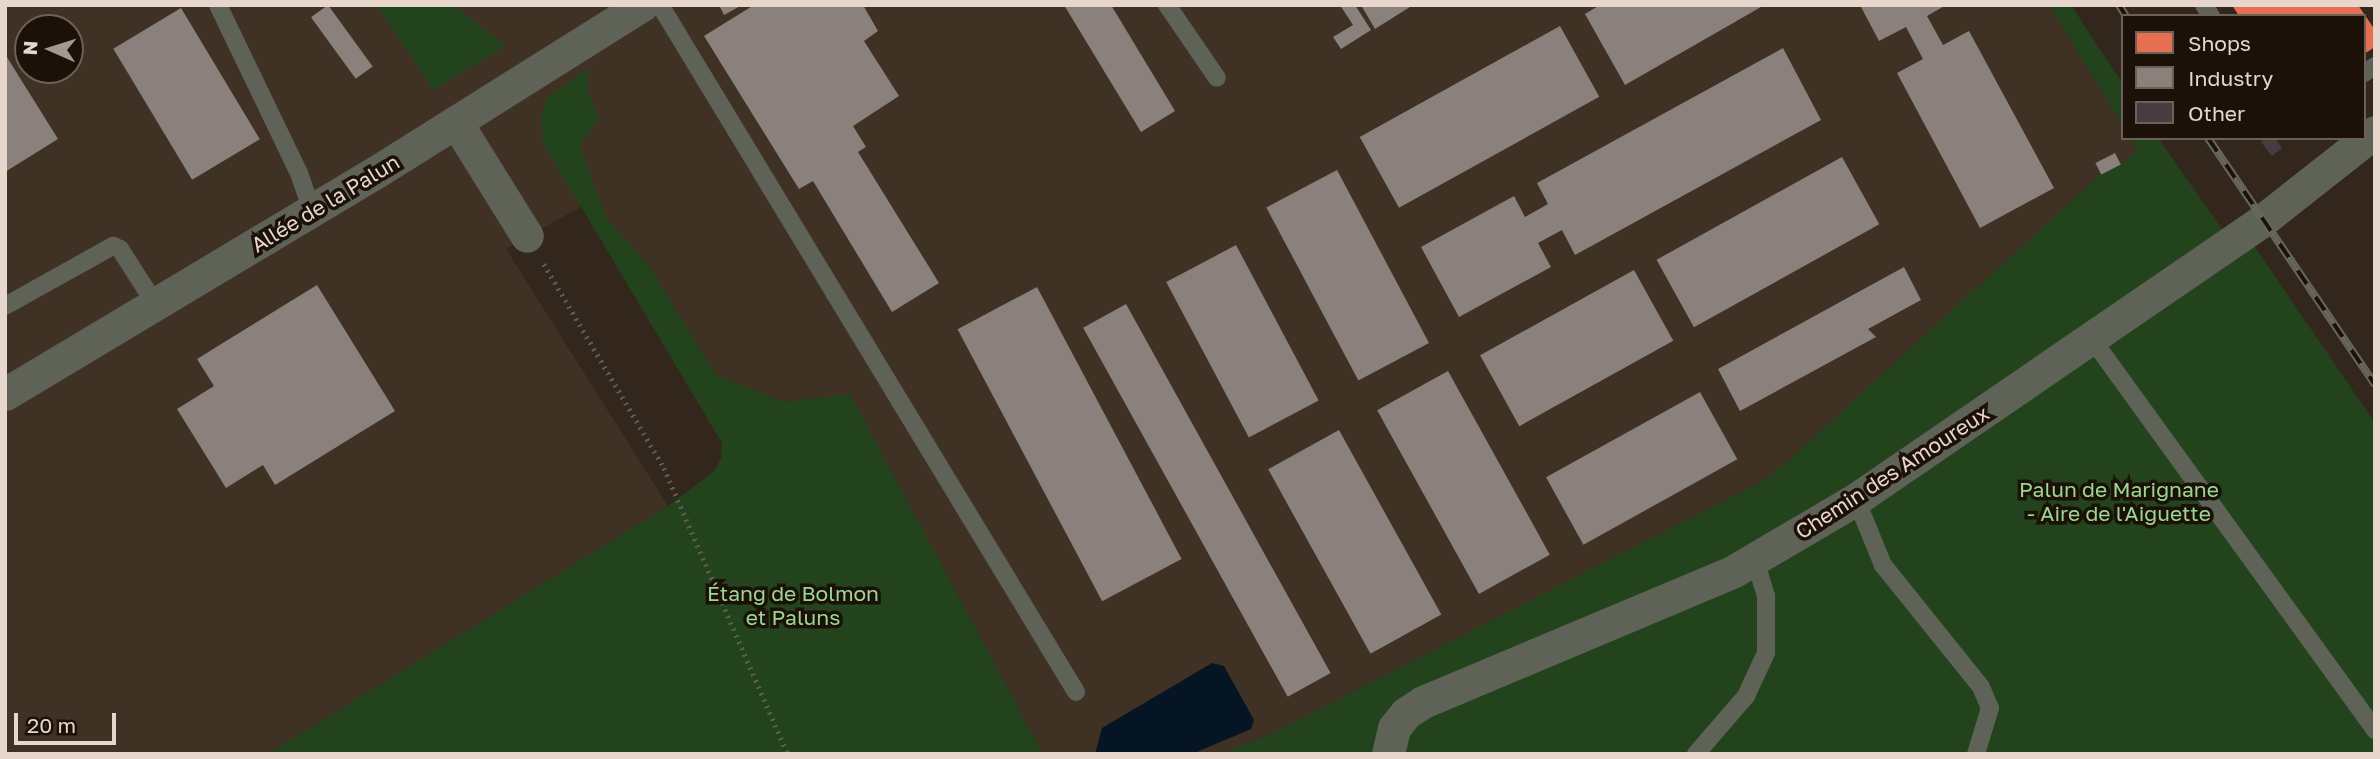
<!DOCTYPE html>
<meta charset="utf-8">
<style>
body{margin:0}
#map{position:relative;width:2380px;height:759px;overflow:hidden;background:#33261d;font-family:"Golos Text",sans-serif}
div>[style]{position:absolute}
[style*='--x']{left:calc(var(--x)*1px);top:calc(var(--y)*1px);width:calc(var(--w)*1px);rotate:calc(var(--a)*1deg)}
.industrial>*{inset:0;background:#403125}
.green>*{inset:0;background:#23431d}
.water>*{inset:0;background:#051524}
.shops>*{inset:0;background:#e76f51}
.industry>*{inset:0;background:#8a817c;transform-origin:0 0}
.building>*{inset:0;background:#473c40}
.path>*{height:4.5px;margin-top:-2.25px;transform-origin:0;background:repeating-linear-gradient(90deg,#5d5c52 0 2px,transparent 0 7px)}
.lane>*{height:18px;margin:-9px;padding:0 9px;transform-origin:9px;border-radius:9px;background:#5f6357}
.street>*{height:33px;margin:-16.5px;padding:0 16.5px;transform-origin:16.5px;border-radius:16.5px;background:#5f6357}
.rail>*{height:8px;margin-top:-4px;transform-origin:0;background:repeating-linear-gradient(90deg,#1c1109 0 16px,#67665b 0 32px);box-sizing:border-box;border-block:2px solid #67665b}
span{translate:-50% -50%;white-space:nowrap;text-align:center;line-height:1.15;-webkit-text-stroke:7px #1c1109;paint-order:stroke}
.street-label{font-size:21px;color:#e6d6cb}
.park-label{font-size:21px;color:#9ad792}
.frame{position:absolute;inset:0;border:7px solid #e6d6cb;pointer-events:none}
.legend{position:absolute;left:2121px;top:14px;width:245px;height:126px;box-sizing:border-box;background:#1c1109;border:2px solid #6d6057;margin:0;padding:9px 12px;list-style:none;font-size:21px;color:#e6d6cb}
.legend li{display:flex;align-items:center;gap:14px;height:35px}
.legend b{width:35px;border:2px solid #6d6057}
.north{position:absolute;left:14px;top:14px;width:70px;height:70px;box-sizing:border-box;background:#1c1109;border:2px solid #6d6057;border-radius:50%;rotate:273deg;font-size:19px;font-weight:700;line-height:28px;text-align:center;color:#e6d6cb}
.north::after{content:'';display:block;margin:auto;width:24px;height:32px;background:#a7988e;clip-path:polygon(50% 0,100% 100%,50% 72%,0 100%)}
.scale{position:absolute;left:14px;top:713px;width:102px;height:32px;box-sizing:border-box;border:4px solid #e6d6cb;border-top:0;padding-left:9px;font-size:21px;line-height:24px;white-space:nowrap;color:#e6d6cb;-webkit-text-stroke:5px #1c1109;paint-order:stroke}
</style>
<div id="map">
<div class="industrial">
<div style="clip-path:polygon(evenodd,5px 5px,2049px 5px,2123px 126px,2123px 138px,2130px 138px,2137px 150px,2121px 165px,2101px 174px,1770px 477px,1275px 732px,1221px 754px,1043px 754px,850px 394px,785px 402px,716px 375px,649px 266px,605px 216px,598px 197px,506px 249px,668px 506px,268px 754px,5px 754px,5px 5px,28px 28px,70px 28px,70px 70px,28px 70px,28px 28px)"></div>
</div>
<div class="green">
<div style="clip-path:polygon(376px 5px,454px 5px,505px 46px,434px 90px)"></div>
<div style="clip-path:polygon(2049px 5px,2071px 5px,2123px 84px,2123px 126px)"></div>
<div style="clip-path:polygon(589px 67px,587px 89px,599px 118px,580px 145px,605px 216px,649px 266px,716px 375px,785px 402px,850px 394px,1043px 754px,268px 754px,668px 506px,713px 472px,721px 459px,722px 443px,543px 143px,541px 116px,546px 99px)"></div>
<div style="clip-path:polygon(2130px 138px,2158px 138px,2224px 232px,2255px 247px,2375px 423px,2375px 754px,1221px 754px,1275px 732px,1770px 477px,2101px 174px,2121px 165px,2137px 150px)"></div>
</div>
<div class="water">
<div style="clip-path:polygon(1212px 663px,1224px 666px,1254px 720px,1251px 729px,1192px 754px,1095px 754px,1102px 728px)"></div>
</div>
<div class="shops">
<div style="clip-path:polygon(2232px 5px,2358px 5px,2375px 30px,2375px 47px,2364px 54px,2364px 16px,2239px 16px)"></div>
</div>
<div class="industry">
<div style="left:328px;top:5px;width:76px;height:21px;rotate:54deg"></div>
<div style="clip-path:polygon(719px 5px,742px 5px,724px 15px)"></div>
<div style="clip-path:polygon(754px 5px,863px 5px,878px 31px,864px 41px,899px 96px,853px 126px,866px 147px,858px 152px,939px 283px,892px 312px,813px 181px,799px 189px,704px 36px)"></div>
<div style="clip-path:polygon(1064px 5px,1111px 5px,1175px 111px,1141px 132px)"></div>
<div style="clip-path:polygon(1340px 5px,1355px 5px,1371px 30px,1341px 49px,1333px 37px,1353px 25px)"></div>
<div style="clip-path:polygon(1361px 5px,1413px 5px,1375px 29px)"></div>
<div style="clip-path:polygon(1600px 5px,1760px 5px,1761px 7px,1625px 85px,1585px 14px)"></div>
<div style="clip-path:polygon(1860px 5px,1946px 5px,1927px 16px,1943px 45px,1969px 31px,2054px 188px,1980px 228px,1897px 73px,1923px 59px,1906px 27px,1879px 41px)"></div>
<div style="left:181px;top:8px;width:153px;height:79px;rotate:59deg"></div>
<div style="left:1560px;top:26px;width:81px;height:229px;rotate:61deg"></div>
<div style="clip-path:polygon(1783px 48px,1821px 120px,1575px 255px,1562px 230px,1538px 243px,1551px 267px,1459px 317px,1421px 247px,1514px 196px,1525px 217px,1548px 204px,1537px 183px)"></div>
<div style="clip-path:polygon(5px 54px,58px 139px,5px 172px)"></div>
<div style="left:2115px;top:153px;width:13px;height:22px;rotate:63deg"></div>
<div style="left:1842px;top:157px;width:77px;height:212px;rotate:61deg"></div>
<div style="left:1337px;top:170px;width:196px;height:80px;rotate:62deg"></div>
<div style="left:1236px;top:245px;width:176px;height:79px;rotate:62deg"></div>
<div style="clip-path:polygon(1904px 267px,1921px 300px,1868px 329px,1876px 337px,1740px 411px,1718px 369px)"></div>
<div style="left:1634px;top:270px;width:81px;height:176px;rotate:61deg"></div>
<div style="clip-path:polygon(317px 285px,395px 411px,275px 485px,263px 465px,226px 488px,177px 409px,214px 386px,197px 359px)"></div>
<div style="left:1037px;top:287px;width:308px;height:90px;rotate:62deg"></div>
<div style="left:1126px;top:304px;width:422px;height:49px;rotate:61deg"></div>
<div style="left:1448px;top:371px;width:210px;height:81px;rotate:61deg"></div>
<div style="left:1700px;top:392px;width:77px;height:176px;rotate:61deg"></div>
<div style="left:1339px;top:430px;width:211px;height:81px;rotate:61deg"></div>
</div>
<div class="building">
<div style="clip-path:polygon(2265px 138px,2275px 138px,2282px 148px,2272px 156px,2261px 142px)"></div>
</div>
<div class="path">
<div style="--x:544;--y:264;--w:237;--a:59.5"></div>
<div style="--x:664;--y:468;--w:312;--a:66.6"></div>
</div>
<div class="lane">
<div style="--x:218;--y:5;--w:187;--a:64.3"></div>
<div style="--x:299;--y:173;--w:40;--a:71.1"></div>
<div style="--x:660;--y:5;--w:803;--a:58.8"></div>
<div style="--x:1167;--y:5;--w:88;--a:55.6"></div>
<div style="--x:2204;--y:5;--w:13;--a:58"></div>
<div style="--x:2364;--y:73;--w:13;--a:-32"></div>
<div style="--x:5;--y:306;--w:124;--a:-29.1"></div>
<div style="--x:113;--y:246;--w:8;--a:23"></div>
<div style="--x:120;--y:249;--w:67;--a:57.3"></div>
<div style="--x:2092;--y:339;--w:483;--a:54.1"></div>
<div style="--x:1856;--y:499;--w:71;--a:67.8"></div>
<div style="--x:1883;--y:565;--w:156;--a:51.2"></div>
<div style="--x:1981;--y:687;--w:23;--a:67"></div>
<div style="--x:1990;--y:708;--w:48;--a:106.9"></div>
<div style="--x:1696;--y:754;--w:77;--a:-49.2"></div>
<div style="--x:1746;--y:696;--w:47;--a:-65.1"></div>
<div style="--x:1766;--y:653;--w:57;--a:-90"></div>
<div style="--x:1766;--y:596;--w:38;--a:-107"></div>
</div>
<div class="street">
<div style="--x:456;--y:122;--w:134;--a:58.1"></div>
<div style="--x:5;--y:394;--w:432;--a:-30.9"></div>
<div style="--x:376;--y:172;--w:314;--a:-32.1"></div>
<div style="--x:1388;--y:754;--w:27;--a:-77"></div>
<div style="--x:1394;--y:728;--w:19;--a:-51"></div>
<div style="--x:1406;--y:713;--w:20;--a:-33"></div>
<div style="--x:1423;--y:702;--w:337;--a:-22.8"></div>
<div style="--x:1734;--y:571;--w:142;--a:-30.5"></div>
<div style="--x:1856;--y:499;--w:493;--a:-34.4"></div>
<div style="--x:2263;--y:220;--w:142;--a:-38.2"></div>
</div>
<div class="rail">
<div style="--x:2119;--y:5;--w:13;--a:58"></div>
<div style="--x:2208;--y:138;--w:298;--a:55.9"></div>
</div>
<div class="street-label">
<span style="left:325px;top:203px;rotate:-31deg">Allée de la Palun</span>
<span style="left:1892px;top:472px;rotate:-33deg">Chemin des Amoureux</span>
</div>
<div class="park-label">
<span style="left:2119px;top:501px">Palun de Marignane<br>- Aire de l'Aiguette</span>
<span style="left:793px;top:605px">Étang de Bolmon<br>et Paluns</span>
</div>
<div class="frame"></div>
<ul class="legend">
<li><b style="height:19px;background:#e76f51"></b>Shops</li>
<li><b style="height:19px;background:#8a817c"></b>Industry</li>
<li><b style="height:19px;background:#473c40"></b>Other</li>
</ul>
<div class="north">N</div>
<div class="scale">20 m</div>
</div>
